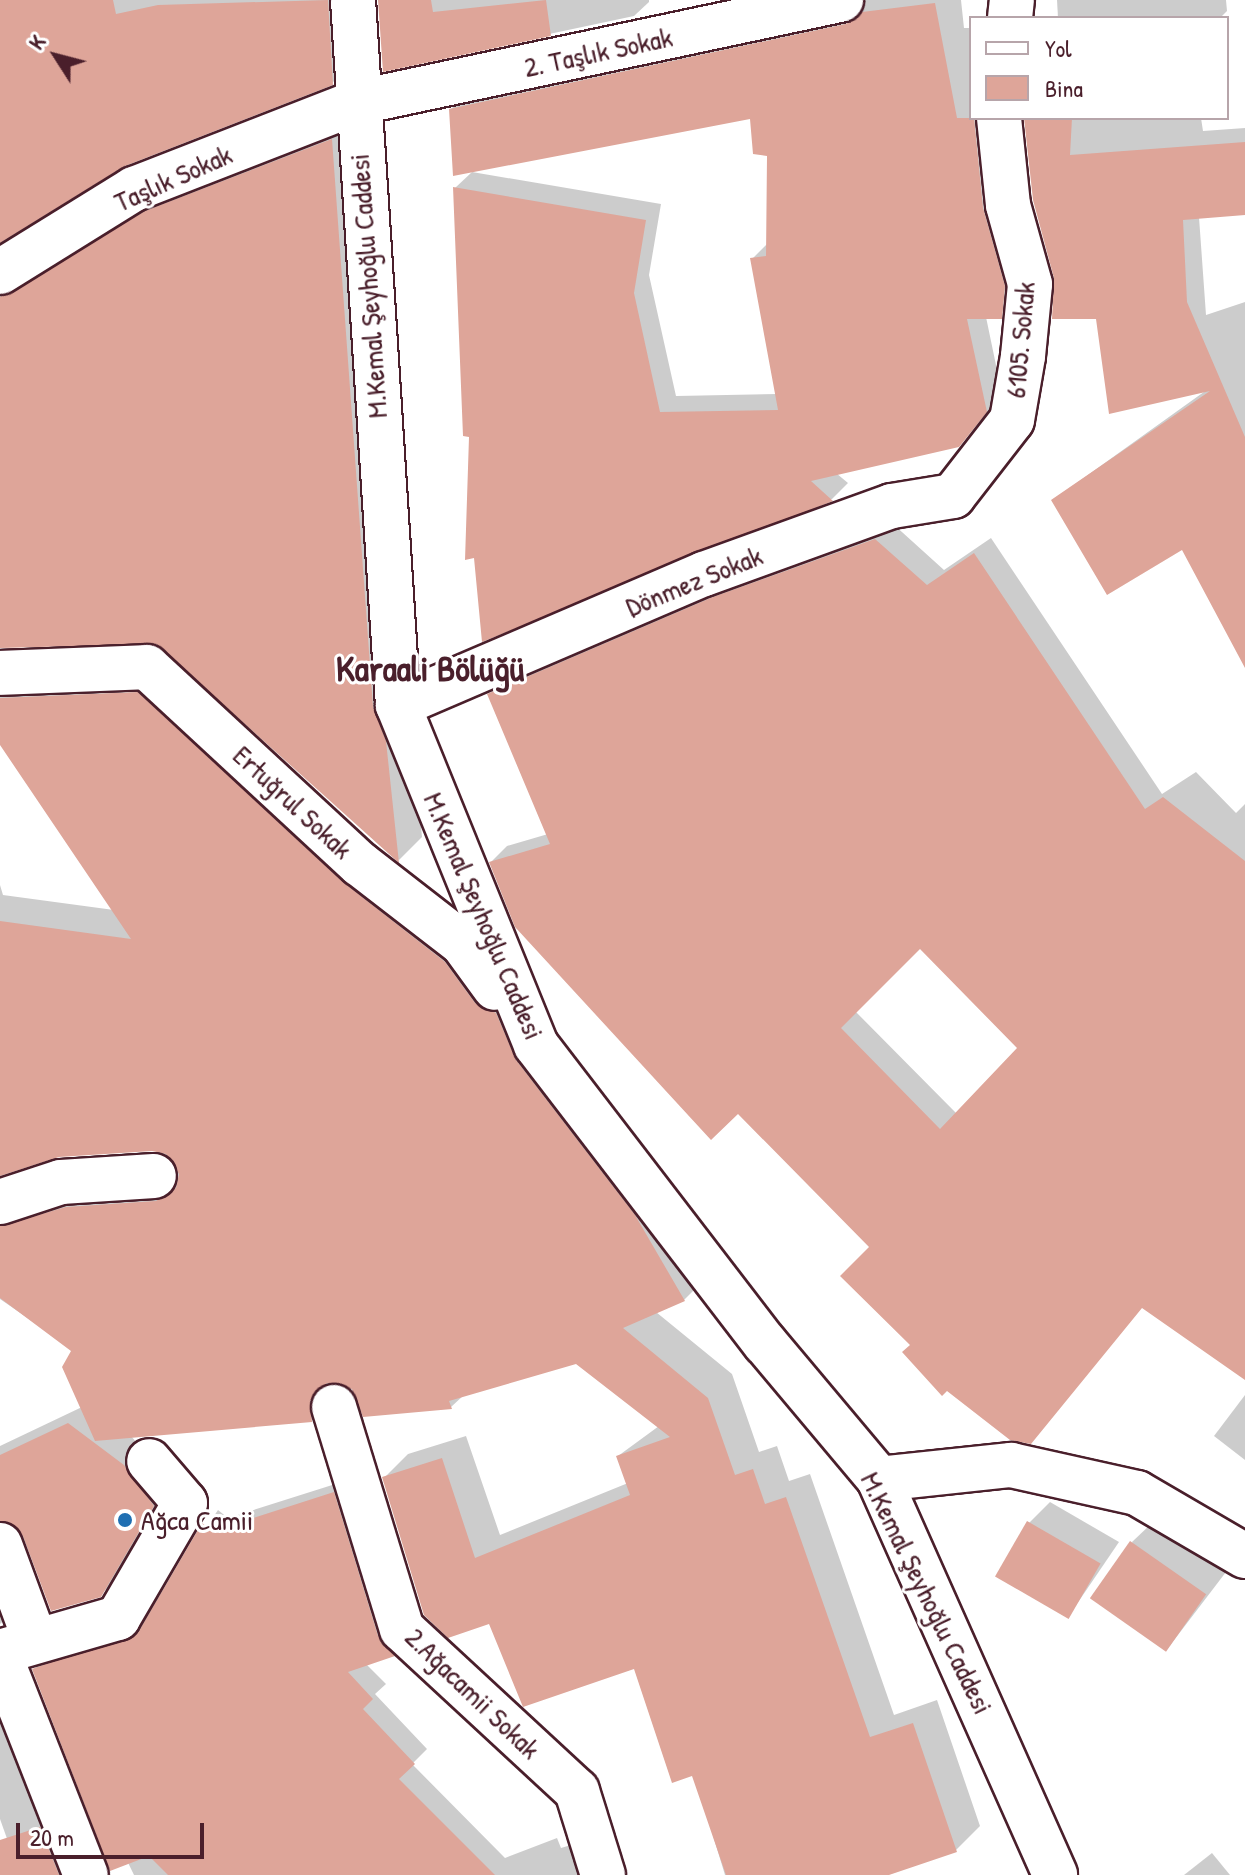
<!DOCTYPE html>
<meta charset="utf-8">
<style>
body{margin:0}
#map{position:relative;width:1245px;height:1875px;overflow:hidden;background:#fff;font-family:"Patrick Hand",sans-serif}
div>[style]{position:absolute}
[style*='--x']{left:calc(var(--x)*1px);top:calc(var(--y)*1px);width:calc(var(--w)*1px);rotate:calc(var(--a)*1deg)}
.shadow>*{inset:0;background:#0003}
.building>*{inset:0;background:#dea599;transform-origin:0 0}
.roads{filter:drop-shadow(2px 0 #4a1f2b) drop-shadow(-2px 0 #4a1f2b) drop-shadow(0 2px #4a1f2b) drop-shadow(0 -2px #4a1f2b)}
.minor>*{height:44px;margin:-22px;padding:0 22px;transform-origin:22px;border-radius:22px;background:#fff}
.dots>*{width:22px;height:22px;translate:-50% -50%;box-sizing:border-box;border:4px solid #fff;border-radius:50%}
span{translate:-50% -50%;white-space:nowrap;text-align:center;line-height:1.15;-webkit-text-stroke:6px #fff;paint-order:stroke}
.street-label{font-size:28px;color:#4a1f2b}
.poi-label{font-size:28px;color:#4a1f2b}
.left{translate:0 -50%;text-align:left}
.district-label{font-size:36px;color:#4a1f2b;font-weight:700}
.legend{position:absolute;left:969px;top:16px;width:260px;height:104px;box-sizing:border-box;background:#fff;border:2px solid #b7a5aa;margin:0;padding:10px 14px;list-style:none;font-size:24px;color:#4a1f2b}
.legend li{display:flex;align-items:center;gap:16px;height:40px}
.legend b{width:40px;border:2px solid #b7a5aa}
.north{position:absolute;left:16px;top:16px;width:80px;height:80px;-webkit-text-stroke:6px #fff;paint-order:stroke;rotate:306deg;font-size:22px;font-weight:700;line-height:32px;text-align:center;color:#4a1f2b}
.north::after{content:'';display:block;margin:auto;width:28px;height:36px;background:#4a1f2b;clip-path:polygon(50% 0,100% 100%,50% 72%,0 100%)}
.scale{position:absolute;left:16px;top:1823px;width:188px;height:36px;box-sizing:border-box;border:4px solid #4a1f2b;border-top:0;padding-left:10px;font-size:24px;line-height:28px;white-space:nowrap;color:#4a1f2b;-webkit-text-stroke:6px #fff;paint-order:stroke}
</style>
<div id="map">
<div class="shadow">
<div style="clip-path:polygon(0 0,353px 0,357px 59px,332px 83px,120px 166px,0 245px)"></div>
<div style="clip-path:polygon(380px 0,649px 0,649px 2px,634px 16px,384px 69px)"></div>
<div style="clip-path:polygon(866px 0,961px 0,964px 28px,971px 28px,971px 118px,991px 118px,1017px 300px,1001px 317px,986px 317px,1002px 394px,958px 446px,836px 473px,848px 483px,832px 499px,484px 639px,455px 188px,472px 172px,661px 204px,649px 275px,676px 396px,777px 394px,752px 259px,768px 243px,769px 154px,752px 116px,451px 109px,468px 93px)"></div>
<div style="clip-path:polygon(1057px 0,1226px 0,1227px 11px,1220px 18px,1058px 18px)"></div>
<div style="clip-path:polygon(355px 116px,422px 837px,399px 860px,157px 642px,0 646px,0 251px)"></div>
<div style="clip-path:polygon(1026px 118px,1201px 118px,1203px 131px,1245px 128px,1245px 213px,1199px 217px,1206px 315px,1245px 302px,1245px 616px,1183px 547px,1053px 500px,1208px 389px,1098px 317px,1056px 278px)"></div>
<div style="clip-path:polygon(evenodd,892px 523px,944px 570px,991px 538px,1162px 794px,1196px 772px,1236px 813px,1245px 804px,1245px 1378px,1147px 1299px,1030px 1442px,913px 1345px,872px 1247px,491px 862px,507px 846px,548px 834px,489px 695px,506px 678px,732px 582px,892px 523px,920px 947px,1020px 1048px,957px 1114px,855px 1011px,920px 947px)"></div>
<div style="clip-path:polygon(0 653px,162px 669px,469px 938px,708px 1276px,684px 1300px,656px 1312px,732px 1374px,759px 1452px,777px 1446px,789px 1481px,810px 1474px,894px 1715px,937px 1700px,980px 1826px,956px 1850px,883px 1875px,725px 1875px,694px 1773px,612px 1592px,490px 1622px,384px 1478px,408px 1454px,466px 1436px,500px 1535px,628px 1483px,618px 1456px,659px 1426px,576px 1361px,464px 1395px,451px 1407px,334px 1383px,335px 1396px,311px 1420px,131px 1436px,173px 1485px,121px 1575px,100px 1595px,52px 1609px,18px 1525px,0 1521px,0 1446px,82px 1407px,74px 1350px,0 1299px,0 1185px,177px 1178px,176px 1160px,154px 1149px,59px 1155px,2px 1173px,0 1180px,0 885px,3px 895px,114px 910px,0 742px)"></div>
<div style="clip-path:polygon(1245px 1395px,1245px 1460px,1214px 1436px)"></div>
<div style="clip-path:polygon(348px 1480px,407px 1641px,366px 1664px,386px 1684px,375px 1694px,427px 1749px,412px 1764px,505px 1858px,557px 1838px,561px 1848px,584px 1841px,599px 1875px,134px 1875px,34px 1669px,48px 1656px,136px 1630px,218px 1510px,228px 1518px)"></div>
<div style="clip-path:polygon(1050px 1502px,1119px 1542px,1068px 1617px,1029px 1523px)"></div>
<div style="clip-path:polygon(1153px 1522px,1226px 1572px,1168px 1648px,1132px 1542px)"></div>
<div style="clip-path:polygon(0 1539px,21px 1604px,0 1624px)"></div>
<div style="clip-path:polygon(0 1656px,78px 1855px,59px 1875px,20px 1875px,0 1819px)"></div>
<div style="clip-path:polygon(1212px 1853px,1230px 1875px,1184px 1875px)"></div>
</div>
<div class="building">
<div style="clip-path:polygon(0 0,113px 0,116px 14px,158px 5px,328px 0,333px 85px,125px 166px,0 243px)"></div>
<div style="clip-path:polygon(378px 0,431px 0,433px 12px,546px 0,551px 36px,383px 72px)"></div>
<div style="clip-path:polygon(935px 3px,957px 118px,974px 118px,983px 208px,1005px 286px,1002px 319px,967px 319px,987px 412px,959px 447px,811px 481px,833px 501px,482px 642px,474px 558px,465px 560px,469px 437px,463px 436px,453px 187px,646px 220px,634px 293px,660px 412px,778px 410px,750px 258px,766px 256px,767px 156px,753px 154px,750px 119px,453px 176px,449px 109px,846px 24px,862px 12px)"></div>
<div style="clip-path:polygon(1024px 118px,1072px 118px,1070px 155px,1245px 142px,1245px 215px,1183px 220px,1187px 302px,1245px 437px,1245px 668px,1182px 550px,1107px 595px,1051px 500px,1210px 391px,1109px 414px,1096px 319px,1052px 319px,1054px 278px,1033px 200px)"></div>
<div style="clip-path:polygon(332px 139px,373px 707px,386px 741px,399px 863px,156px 644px,0 648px,0 297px,145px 211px)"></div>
<div style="clip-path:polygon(evenodd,875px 539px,927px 585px,974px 553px,1145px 809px,1163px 797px,1245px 861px,1245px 1380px,1142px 1308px,1031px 1444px,1010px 1440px,947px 1391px,942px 1396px,902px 1352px,910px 1345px,840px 1276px,869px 1247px,738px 1114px,711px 1140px,515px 927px,489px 862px,550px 844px,487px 694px,713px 597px,875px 539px,920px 949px,1017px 1048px,940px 1129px,841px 1028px,920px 949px)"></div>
<div style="clip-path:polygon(138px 692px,343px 882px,445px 962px,475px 1003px,496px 1013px,516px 1060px,635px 1215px,685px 1301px,623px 1328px,708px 1398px,735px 1475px,753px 1469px,765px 1504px,786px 1497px,870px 1737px,913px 1723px,957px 1852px,889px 1875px,726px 1875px,692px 1776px,672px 1783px,634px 1669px,523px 1707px,489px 1624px,448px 1638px,424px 1615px,382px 1477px,442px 1458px,475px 1558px,630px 1495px,616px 1456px,670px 1437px,576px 1364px,449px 1401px,452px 1409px,363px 1417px,352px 1389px,327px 1383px,310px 1401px,312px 1422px,95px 1441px,62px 1367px,71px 1351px,0 1298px,0 1226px,66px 1207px,156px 1201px,176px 1188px,179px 1174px,166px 1154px,152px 1151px,59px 1157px,0 1176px,0 921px,131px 939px,0 745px,0 698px)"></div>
<div style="clip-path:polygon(68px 1423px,124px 1465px,154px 1506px,101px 1597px,51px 1611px,23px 1536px,0 1521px,0 1455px)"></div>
<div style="clip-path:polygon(334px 1492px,378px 1636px,395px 1656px,348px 1672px,373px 1699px,363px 1709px,415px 1764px,399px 1779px,495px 1875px,168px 1875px,149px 1856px,110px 1871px,32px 1669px,139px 1631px,202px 1523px,213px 1531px)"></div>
<div style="left:1027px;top:1521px;width:85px;height:64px;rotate:30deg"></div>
<div style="left:1130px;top:1541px;width:93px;height:70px;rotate:35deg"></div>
<div style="clip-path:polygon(40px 1827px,59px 1875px,0 1875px,0 1840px)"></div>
</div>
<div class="roads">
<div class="minor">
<div style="--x:353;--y:0;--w:706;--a:86.35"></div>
<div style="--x:398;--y:705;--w:367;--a:67.9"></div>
<div style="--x:536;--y:1045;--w:376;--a:52.5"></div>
<div style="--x:765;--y:1343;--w:177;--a:50"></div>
<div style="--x:879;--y:1479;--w:433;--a:66"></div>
<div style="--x:1010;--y:18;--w:18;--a:-84"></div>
<div style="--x:0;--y:272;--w:158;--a:-31.8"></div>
<div style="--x:134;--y:189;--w:237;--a:-21.3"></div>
<div style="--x:355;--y:103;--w:497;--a:-12"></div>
<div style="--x:0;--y:673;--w:147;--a:-2.3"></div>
<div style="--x:147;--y:667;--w:290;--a:42.8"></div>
<div style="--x:360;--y:864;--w:130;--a:37.8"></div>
<div style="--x:463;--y:944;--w:54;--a:54"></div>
<div style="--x:398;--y:705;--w:333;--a:-23.2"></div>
<div style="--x:704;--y:574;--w:200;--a:-19.9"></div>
<div style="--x:892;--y:506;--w:62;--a:-9.3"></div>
<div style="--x:953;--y:496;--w:96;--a:-52.2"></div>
<div style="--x:1012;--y:420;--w:65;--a:-80.2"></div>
<div style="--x:1023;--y:356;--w:72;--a:-84.4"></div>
<div style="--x:1030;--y:284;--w:82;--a:-105.6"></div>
<div style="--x:1008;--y:205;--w:87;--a:-95.9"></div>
<div style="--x:0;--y:1202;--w:64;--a:-18.2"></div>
<div style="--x:61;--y:1182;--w:93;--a:-3.7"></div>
<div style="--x:334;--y:1407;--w:232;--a:73"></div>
<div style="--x:402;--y:1629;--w:238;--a:42.8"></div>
<div style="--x:577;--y:1791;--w:88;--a:72.8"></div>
<div style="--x:879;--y:1479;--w:133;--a:-6.1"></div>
<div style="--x:1011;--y:1465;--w:129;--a:12.5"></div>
<div style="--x:1137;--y:1493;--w:125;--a:30.3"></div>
<div style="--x:0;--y:1545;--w:101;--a:69.8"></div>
<div style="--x:0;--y:1652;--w:123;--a:-16.1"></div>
<div style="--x:118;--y:1618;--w:133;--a:-59.8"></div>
<div style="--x:185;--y:1503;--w:55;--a:-130.6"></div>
<div style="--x:0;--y:1656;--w:235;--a:68.6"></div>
</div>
</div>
<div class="dots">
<div style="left:125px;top:1520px;background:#1f6fb2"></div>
</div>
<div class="street-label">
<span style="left:598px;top:52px;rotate:-12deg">2. Taşlık Sokak</span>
<span style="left:173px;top:178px;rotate:-24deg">Taşlık Sokak</span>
<span style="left:368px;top:286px;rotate:-94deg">M.Kemal Şeyhoğlu Caddesi</span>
<span style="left:1020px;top:340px;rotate:-85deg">6105. Sokak</span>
<span style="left:694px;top:581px;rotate:-22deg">Dönmez Sokak</span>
<span style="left:293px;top:802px;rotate:43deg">Ertuğrul Sokak</span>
<span style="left:484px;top:916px;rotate:67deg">M.Kemal Şeyhoğlu Caddesi</span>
<span style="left:927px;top:1593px;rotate:64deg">M.Kemal Şeyhoğlu Caddesi</span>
<span style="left:473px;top:1693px;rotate:44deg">2.Ağacamii Sokak</span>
</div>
<div class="poi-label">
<span class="left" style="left:141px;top:1520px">Ağca Camii</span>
</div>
<div class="district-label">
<span style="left:430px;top:668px">Karaali Bölüğü</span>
</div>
<ul class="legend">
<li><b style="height:10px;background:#fff"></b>Yol</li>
<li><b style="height:22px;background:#dea599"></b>Bina</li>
</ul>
<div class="north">K</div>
<div class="scale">20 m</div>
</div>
